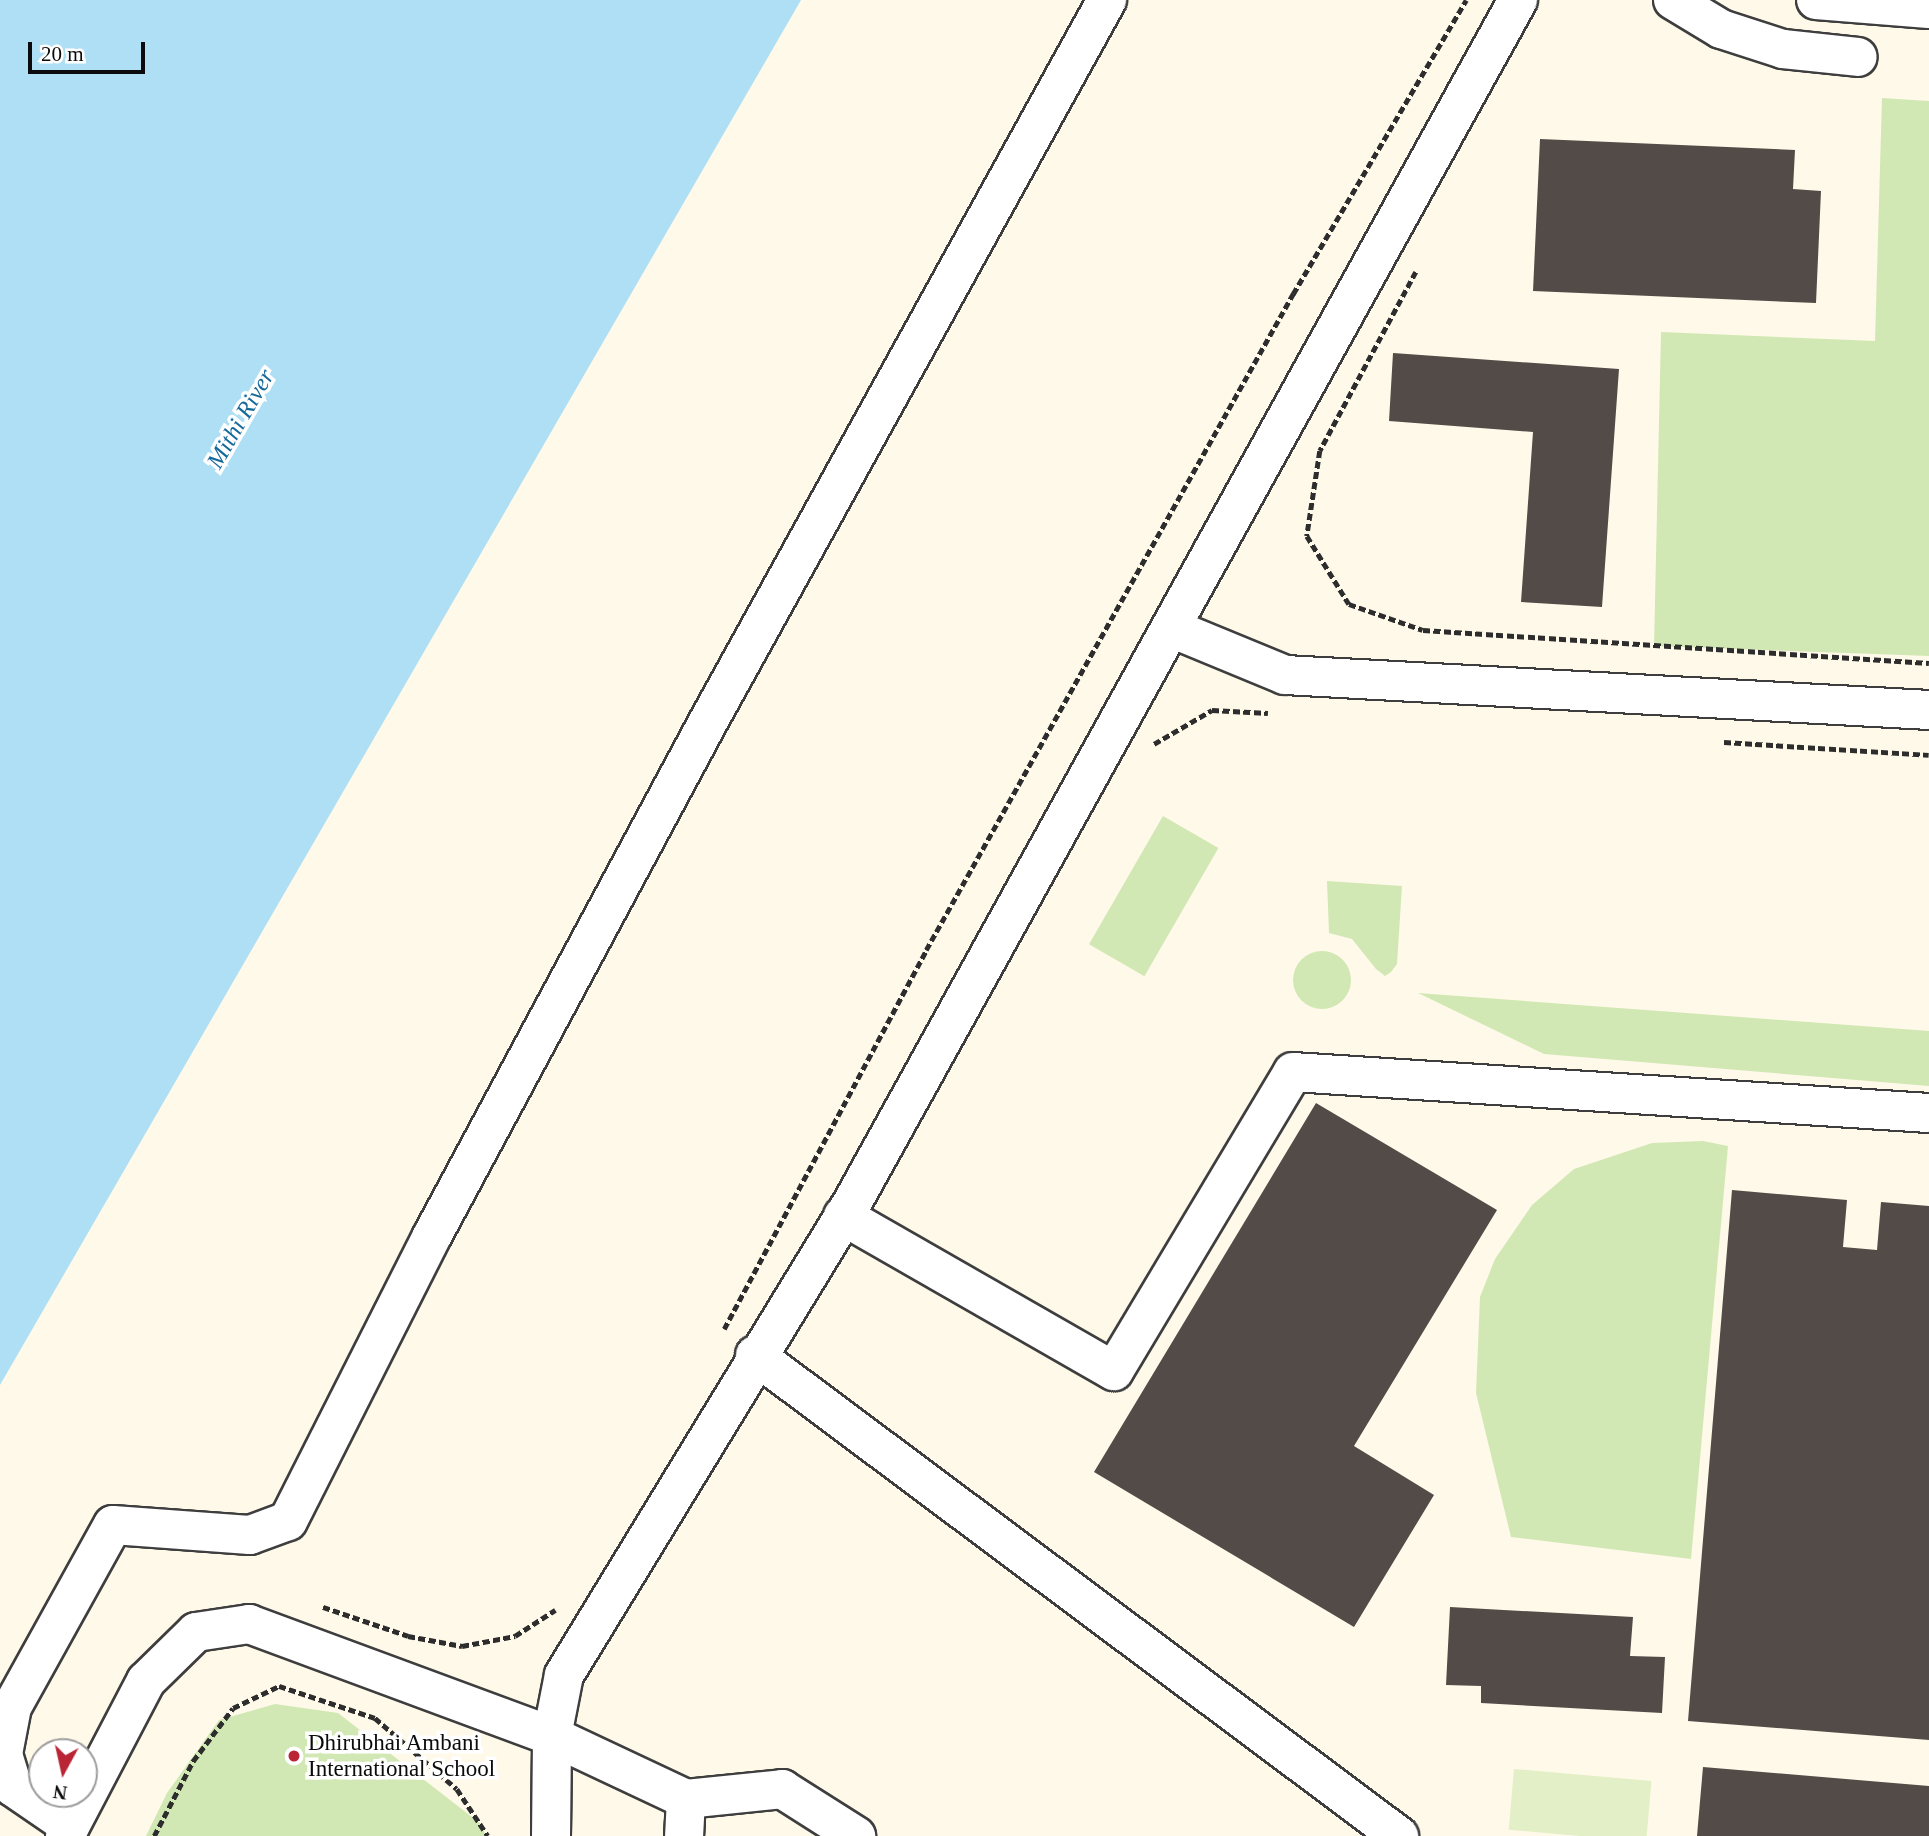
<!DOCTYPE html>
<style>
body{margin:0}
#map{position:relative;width:1929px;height:1836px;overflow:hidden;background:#fff9e9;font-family:"Times New Roman",serif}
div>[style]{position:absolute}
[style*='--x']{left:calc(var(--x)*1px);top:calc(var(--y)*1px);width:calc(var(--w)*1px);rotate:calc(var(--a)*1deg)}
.green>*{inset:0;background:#d2e8b4;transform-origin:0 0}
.round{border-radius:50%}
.pitch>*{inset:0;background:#e3efc6;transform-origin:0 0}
.water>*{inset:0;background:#aedff5}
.building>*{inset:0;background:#534b47}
.path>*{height:4.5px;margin-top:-2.25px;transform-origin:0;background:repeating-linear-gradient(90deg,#2d2d2d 0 7px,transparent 0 10.5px)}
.roads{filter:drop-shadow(2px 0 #3e3e3e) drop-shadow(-2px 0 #3e3e3e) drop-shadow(0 2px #3e3e3e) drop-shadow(0 -2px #3e3e3e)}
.minor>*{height:38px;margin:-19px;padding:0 19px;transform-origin:19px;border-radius:19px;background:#fff}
.dots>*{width:19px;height:19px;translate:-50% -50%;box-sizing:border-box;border:4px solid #fff;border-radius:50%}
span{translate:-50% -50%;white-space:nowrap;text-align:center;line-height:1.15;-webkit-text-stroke:7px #fff;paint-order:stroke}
.poi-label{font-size:23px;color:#0b0b0b}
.left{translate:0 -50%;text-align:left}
.water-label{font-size:24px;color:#16699a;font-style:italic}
.north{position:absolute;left:28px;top:1738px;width:70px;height:70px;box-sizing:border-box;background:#fff;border:2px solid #9d9d9d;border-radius:50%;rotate:188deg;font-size:19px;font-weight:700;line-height:28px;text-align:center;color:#0b0b0b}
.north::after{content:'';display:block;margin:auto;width:24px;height:32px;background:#b92535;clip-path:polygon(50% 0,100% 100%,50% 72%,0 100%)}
.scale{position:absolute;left:28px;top:42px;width:117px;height:32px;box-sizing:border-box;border:4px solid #0b0b0b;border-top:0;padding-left:9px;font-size:21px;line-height:24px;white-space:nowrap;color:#0b0b0b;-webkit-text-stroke:5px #fff;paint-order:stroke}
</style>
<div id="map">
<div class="green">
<div style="clip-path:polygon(1882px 98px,1929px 101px,1929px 656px,1654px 646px,1661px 332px,1875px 341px)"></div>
<div style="left:1163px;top:816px;width:64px;height:148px;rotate:30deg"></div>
<div style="clip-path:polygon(1327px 881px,1402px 886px,1397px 964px,1391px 972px,1385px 976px,1376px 969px,1352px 939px,1329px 933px)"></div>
<div class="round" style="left:1293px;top:951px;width:58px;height:58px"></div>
<div style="clip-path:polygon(1418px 993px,1929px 1031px,1929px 1086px,1544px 1054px)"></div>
<div style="clip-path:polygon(1703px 1141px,1728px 1146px,1691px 1559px,1511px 1537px,1476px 1393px,1480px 1297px,1495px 1259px,1532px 1205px,1574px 1169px,1652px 1143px)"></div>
<div style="clip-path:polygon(275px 1704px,338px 1713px,481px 1824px,486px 1836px,146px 1836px,167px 1793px,219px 1720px)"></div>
</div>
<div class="pitch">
<div style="left:1514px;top:1769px;width:138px;height:61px;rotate:5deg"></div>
</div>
<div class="water">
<div style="clip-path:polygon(0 0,801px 0,0 1385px)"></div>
</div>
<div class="building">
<div style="clip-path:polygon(1540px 139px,1795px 150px,1793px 189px,1821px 191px,1816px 303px,1533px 291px)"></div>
<div style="clip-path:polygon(1393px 353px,1619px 369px,1602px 607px,1521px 602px,1533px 432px,1389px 421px)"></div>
<div style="clip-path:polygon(1316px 1103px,1497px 1210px,1354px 1446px,1434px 1495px,1354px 1627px,1094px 1472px)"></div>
<div style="clip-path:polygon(1732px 1190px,1847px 1200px,1843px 1247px,1877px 1250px,1881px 1202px,1929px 1206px,1929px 1740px,1688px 1721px)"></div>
<div style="clip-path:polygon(1450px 1607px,1633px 1617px,1630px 1656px,1665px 1657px,1662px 1713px,1481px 1703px,1481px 1686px,1446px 1685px)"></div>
<div style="clip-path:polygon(1703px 1767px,1929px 1786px,1929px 1836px,1697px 1836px)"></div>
</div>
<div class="path">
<div style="--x:1416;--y:272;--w:203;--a:118.2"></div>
<div style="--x:1320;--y:451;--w:86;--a:98.7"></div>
<div style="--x:1307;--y:536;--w:80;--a:58.3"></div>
<div style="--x:1349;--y:604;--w:78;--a:19.4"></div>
<div style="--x:1423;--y:630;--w:507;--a:3.73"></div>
<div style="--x:1724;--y:742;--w:205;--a:3.6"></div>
<div style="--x:1154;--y:744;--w:67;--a:-30.4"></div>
<div style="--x:1212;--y:710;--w:56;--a:3.1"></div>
<div style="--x:724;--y:1329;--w:429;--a:-61.9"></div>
<div style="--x:926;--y:950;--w:752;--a:-60.78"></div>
<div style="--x:1293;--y:294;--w:341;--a:-59.5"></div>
<div style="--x:323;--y:1607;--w:90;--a:18.8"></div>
<div style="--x:408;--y:1636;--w:55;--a:10.5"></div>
<div style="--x:462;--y:1646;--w:54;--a:-10.7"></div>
<div style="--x:515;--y:1636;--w:48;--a:-33"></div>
<div style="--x:154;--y:1836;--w:85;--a:-62.5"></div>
<div style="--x:193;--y:1761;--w:66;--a:-53"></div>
<div style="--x:233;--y:1708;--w:51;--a:-25.6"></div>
<div style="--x:279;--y:1686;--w:101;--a:18.4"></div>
<div style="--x:375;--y:1718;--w:108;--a:40.9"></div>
<div style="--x:457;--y:1789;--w:56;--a:56.6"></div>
</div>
<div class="roads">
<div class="minor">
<div style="--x:1673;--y:0;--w:56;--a:31.1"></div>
<div style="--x:1721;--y:29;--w:65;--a:17.9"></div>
<div style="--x:1783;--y:49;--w:75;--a:6.1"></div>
<div style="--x:1816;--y:0;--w:113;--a:4.6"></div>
<div style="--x:1171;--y:628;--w:123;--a:22.4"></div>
<div style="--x:1285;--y:675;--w:645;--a:3.11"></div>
<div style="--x:843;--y:1216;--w:312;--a:29.8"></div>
<div style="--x:1114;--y:1371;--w:348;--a:-59.1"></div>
<div style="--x:1293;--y:1072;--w:637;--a:3.69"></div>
<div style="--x:755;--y:1355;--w:804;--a:36.76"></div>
<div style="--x:686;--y:1799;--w:97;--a:-5.9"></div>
<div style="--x:782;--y:1789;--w:88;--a:32.4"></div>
<div style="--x:70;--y:1826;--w:69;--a:-145.6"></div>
<div style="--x:13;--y:1787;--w:34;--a:-107"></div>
<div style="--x:3;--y:1754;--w:48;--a:-79.2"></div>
<div style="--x:12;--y:1707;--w:208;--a:-61"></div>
<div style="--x:113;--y:1525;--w:137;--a:4.2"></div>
<div style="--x:250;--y:1535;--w:40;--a:-20.2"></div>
<div style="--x:288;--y:1521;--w:319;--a:-63.2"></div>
<div style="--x:432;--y:1236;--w:586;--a:-61.77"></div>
<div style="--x:709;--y:720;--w:823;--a:-61.07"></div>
<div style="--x:65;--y:1836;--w:175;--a:-62.4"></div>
<div style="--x:146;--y:1681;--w:70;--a:-44.4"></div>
<div style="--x:196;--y:1632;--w:54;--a:-8.6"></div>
<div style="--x:249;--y:1624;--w:323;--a:20.3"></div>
<div style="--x:552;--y:1736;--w:148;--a:25.2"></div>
<div style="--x:686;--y:1799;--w:37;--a:93"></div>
<div style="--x:551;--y:1836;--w:100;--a:-89.4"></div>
<div style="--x:552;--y:1736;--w:62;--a:-78.9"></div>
<div style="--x:564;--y:1675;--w:553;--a:-58.61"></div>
<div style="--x:852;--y:1203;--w:1375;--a:-61.03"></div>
</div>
</div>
<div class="dots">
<div style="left:294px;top:1756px;background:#b92535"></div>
</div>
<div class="poi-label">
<span class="left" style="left:308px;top:1756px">Dhirubhai Ambani<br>International School</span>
</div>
<div class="water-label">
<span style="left:241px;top:419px;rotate:-60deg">Mithi River</span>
</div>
<div class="north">N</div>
<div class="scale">20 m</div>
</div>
